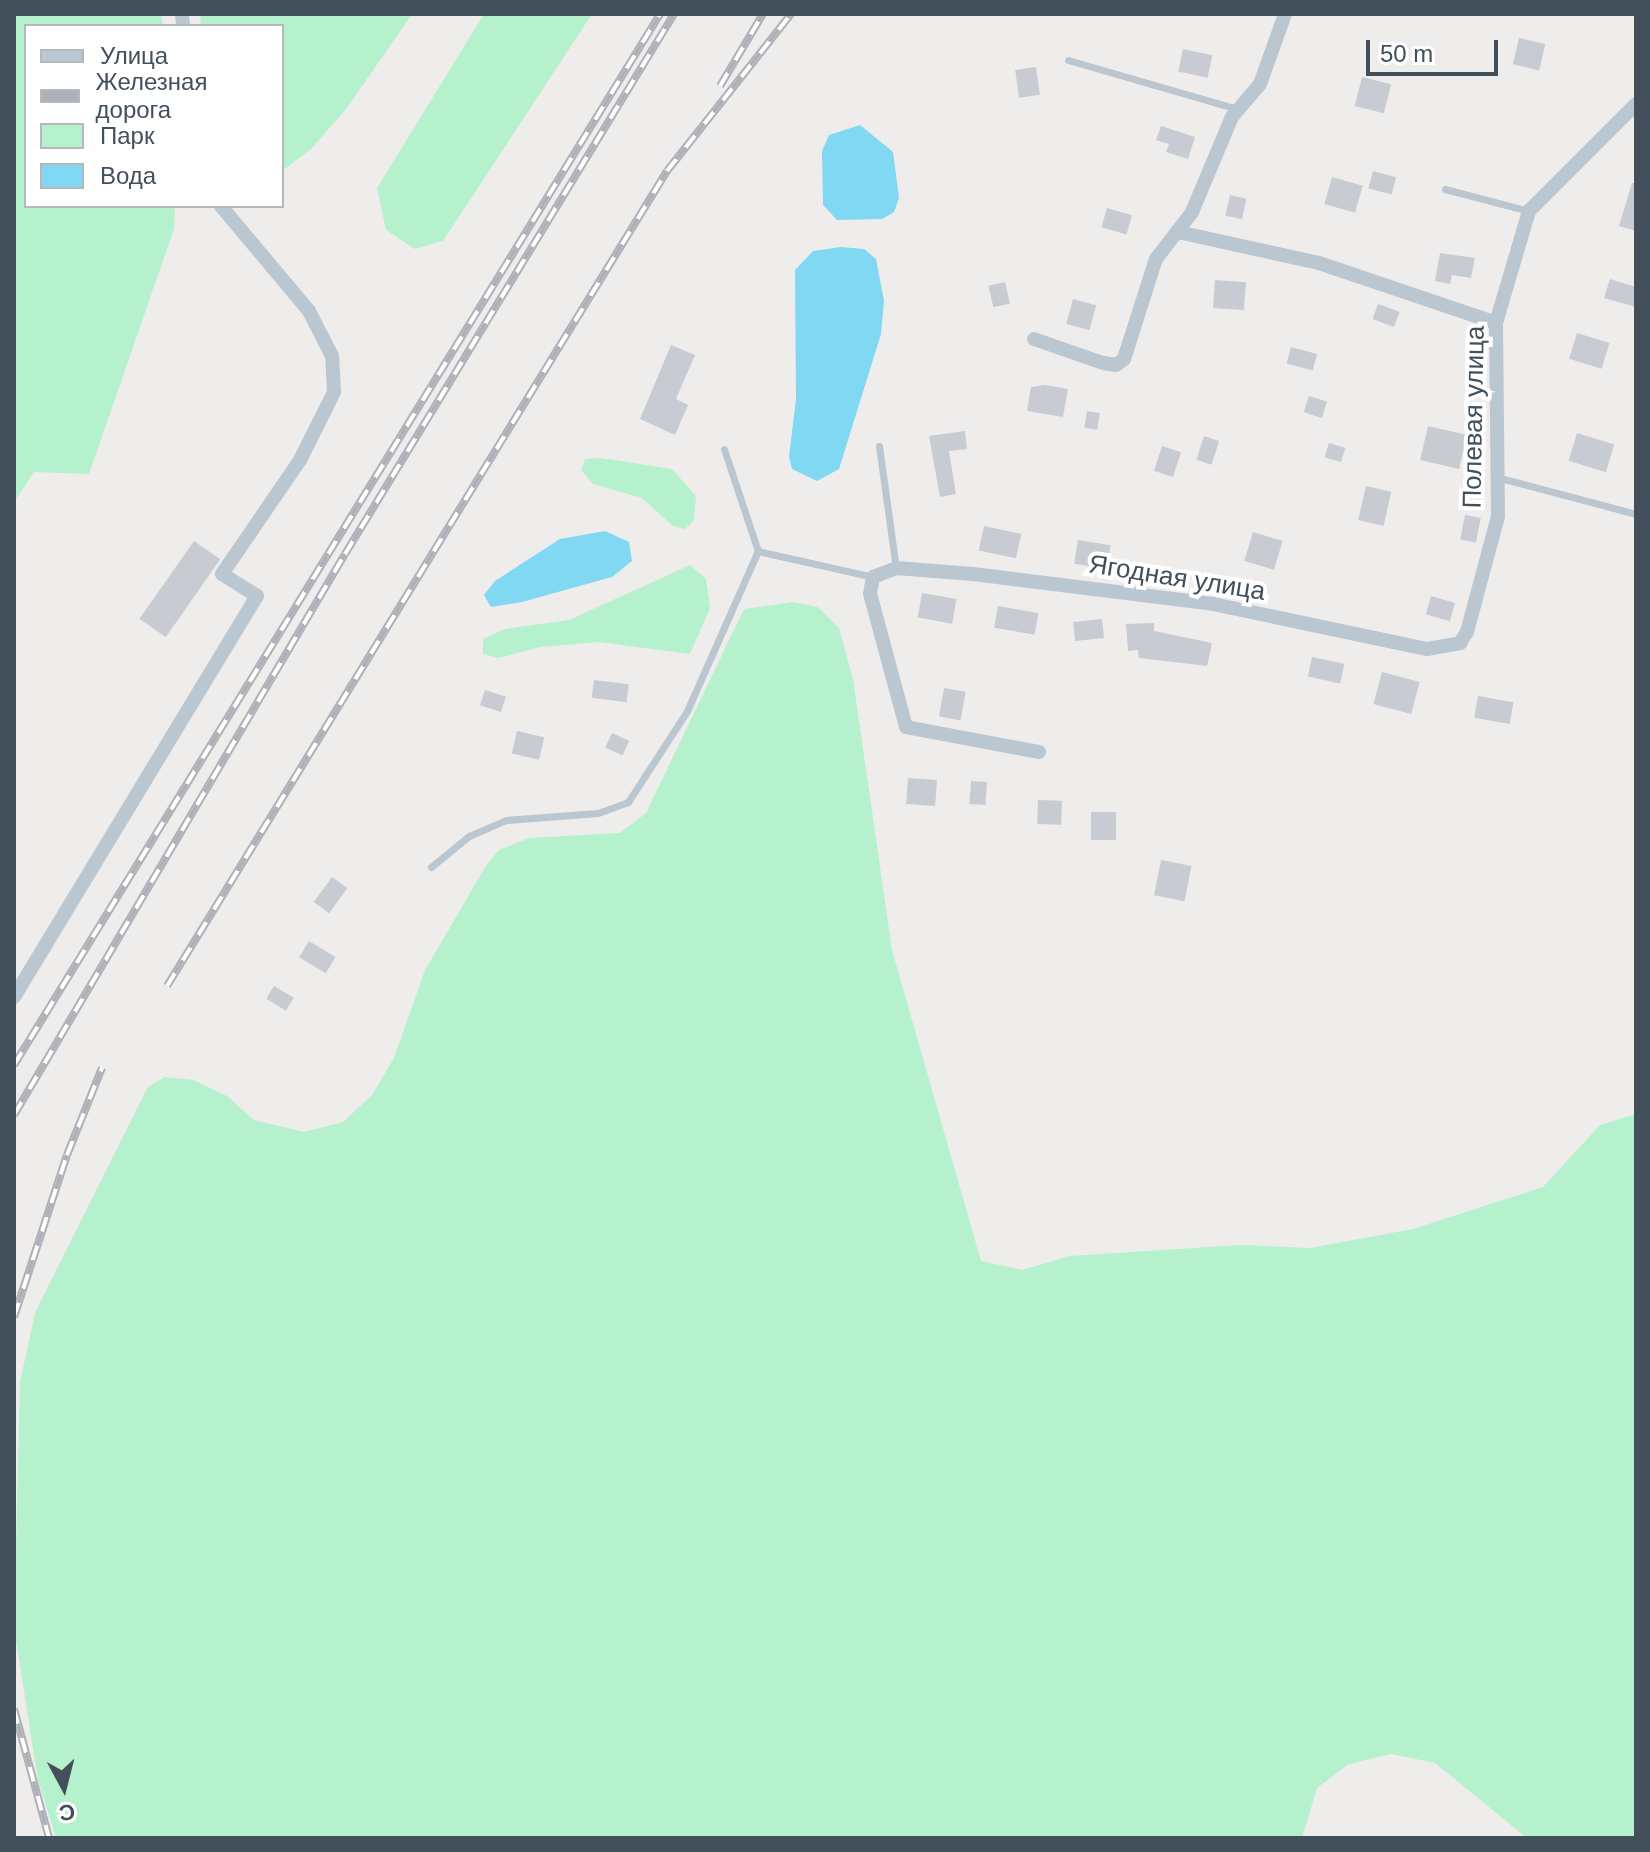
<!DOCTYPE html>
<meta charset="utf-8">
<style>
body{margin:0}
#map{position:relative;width:1650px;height:1852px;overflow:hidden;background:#efecec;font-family:Arial,sans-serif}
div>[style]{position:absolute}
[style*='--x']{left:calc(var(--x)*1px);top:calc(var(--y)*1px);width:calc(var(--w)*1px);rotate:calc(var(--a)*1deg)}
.green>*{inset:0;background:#b6f1ce}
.water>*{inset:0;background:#80d8f2}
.building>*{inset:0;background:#c8cbd2;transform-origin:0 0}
.lane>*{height:7px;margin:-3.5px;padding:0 3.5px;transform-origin:3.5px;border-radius:3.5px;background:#bbc7d0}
.street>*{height:14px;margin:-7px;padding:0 7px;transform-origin:7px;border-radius:7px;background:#bbc7d0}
.rail>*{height:8px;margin-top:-4px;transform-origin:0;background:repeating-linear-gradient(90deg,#fff 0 15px,#aeb1b7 0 30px);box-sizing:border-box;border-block:2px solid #aeb1b7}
span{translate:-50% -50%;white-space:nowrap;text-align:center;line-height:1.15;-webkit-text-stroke:8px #fff;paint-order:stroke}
.street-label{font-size:26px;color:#434f5b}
.frame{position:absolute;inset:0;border:16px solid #434f5b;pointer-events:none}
.legend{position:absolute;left:24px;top:24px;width:260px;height:184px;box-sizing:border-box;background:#fff;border:2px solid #b4b9bd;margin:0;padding:10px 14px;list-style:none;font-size:24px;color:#434f5b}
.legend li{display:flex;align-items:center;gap:16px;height:40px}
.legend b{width:40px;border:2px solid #b4b9bd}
.north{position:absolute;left:24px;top:1748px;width:80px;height:80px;-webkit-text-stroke:6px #fff;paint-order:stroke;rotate:173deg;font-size:22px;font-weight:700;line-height:32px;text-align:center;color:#434f5b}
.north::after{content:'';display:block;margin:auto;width:28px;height:36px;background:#434f5b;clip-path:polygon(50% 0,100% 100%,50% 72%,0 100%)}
.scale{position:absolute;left:1366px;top:40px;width:132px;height:36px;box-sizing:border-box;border:4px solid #434f5b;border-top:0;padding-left:10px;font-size:24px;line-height:28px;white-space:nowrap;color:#434f5b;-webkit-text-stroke:6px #fff;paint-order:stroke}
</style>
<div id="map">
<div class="green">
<div style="clip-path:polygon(14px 14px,161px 14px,163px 26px,26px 26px,26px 206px,175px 206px,174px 229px,89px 474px,34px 472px,14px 502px)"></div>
<div style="clip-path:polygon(201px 14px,412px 14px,347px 108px,312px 148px,282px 171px,282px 26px,200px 26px)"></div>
<div style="clip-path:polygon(484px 14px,592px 14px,443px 241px,415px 249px,386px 230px,377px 188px)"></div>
<div style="clip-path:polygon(601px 458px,672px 469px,696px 496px,694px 520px,685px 529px,673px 526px,642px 498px,593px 484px,581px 470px,585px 459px)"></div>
<div style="clip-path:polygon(690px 565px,706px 579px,710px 608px,690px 654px,599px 642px,541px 647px,498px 658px,483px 654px,483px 639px,505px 629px,569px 620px)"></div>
<div style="clip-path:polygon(793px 602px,818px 607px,839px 628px,853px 679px,892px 950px,981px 1261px,1022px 1270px,1070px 1256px,1240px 1245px,1310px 1248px,1413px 1229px,1543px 1187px,1600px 1125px,1636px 1114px,1636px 1838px,1527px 1838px,1435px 1763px,1391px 1754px,1349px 1764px,1317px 1788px,1302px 1838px,56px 1838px,38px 1780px,14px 1628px,20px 1382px,35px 1313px,148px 1087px,165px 1077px,193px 1080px,227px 1096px,254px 1120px,304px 1132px,343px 1122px,372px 1095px,394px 1058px,425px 970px,487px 864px,499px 850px,529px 838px,620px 833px,646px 813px,744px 609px)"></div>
</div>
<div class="water">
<div style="clip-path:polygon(860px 125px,893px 152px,899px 198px,894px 212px,882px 219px,837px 220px,823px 205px,822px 151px,829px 135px)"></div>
<div style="clip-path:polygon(841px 247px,864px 249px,876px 259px,884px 301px,881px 334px,839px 469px,817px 481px,792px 469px,789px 457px,796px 399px,795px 270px,813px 251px)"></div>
<div style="clip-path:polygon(605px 531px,629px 542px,632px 561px,612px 577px,522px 602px,491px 607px,484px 595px,495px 581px,560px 539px)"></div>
</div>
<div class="building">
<div style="left:1519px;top:38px;width:27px;height:27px;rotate:13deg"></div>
<div style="left:1183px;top:49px;width:30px;height:23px;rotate:12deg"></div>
<div style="left:1036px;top:67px;width:28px;height:21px;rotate:82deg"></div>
<div style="left:1362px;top:77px;width:30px;height:30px;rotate:14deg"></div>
<div style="clip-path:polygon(1161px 126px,1195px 137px,1188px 159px,1166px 152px,1169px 144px,1156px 140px)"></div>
<div style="left:1373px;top:171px;width:24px;height:18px;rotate:15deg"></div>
<div style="left:1332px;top:177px;width:32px;height:28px;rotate:16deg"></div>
<div style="clip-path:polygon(1632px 183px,1636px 183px,1636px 231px,1619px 226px)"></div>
<div style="left:1230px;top:195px;width:17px;height:21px;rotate:13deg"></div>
<div style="left:1107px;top:208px;width:26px;height:20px;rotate:16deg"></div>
<div style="clip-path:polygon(1440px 253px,1475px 258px,1471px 278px,1452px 275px,1450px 284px,1435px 281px)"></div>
<div style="clip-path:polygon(1610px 279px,1636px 287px,1636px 307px,1604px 298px)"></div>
<div style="left:1215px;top:280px;width:31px;height:28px;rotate:4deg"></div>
<div style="left:1005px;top:282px;width:22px;height:17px;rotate:77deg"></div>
<div style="left:1073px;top:299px;width:24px;height:26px;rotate:15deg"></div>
<div style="left:1378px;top:304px;width:23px;height:16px;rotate:20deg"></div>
<div style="left:1577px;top:333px;width:34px;height:27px;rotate:17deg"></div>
<div style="clip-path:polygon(671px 345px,695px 355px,676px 399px,688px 405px,675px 435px,640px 419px)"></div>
<div style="left:1291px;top:347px;width:27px;height:17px;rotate:15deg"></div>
<div style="clip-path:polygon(1045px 385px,1068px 389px,1063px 417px,1027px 411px,1031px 387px)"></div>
<div style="left:1309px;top:396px;width:19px;height:17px;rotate:18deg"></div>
<div style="left:1087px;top:411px;width:13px;height:17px;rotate:9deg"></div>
<div style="left:1428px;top:426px;width:40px;height:35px;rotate:13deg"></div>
<div style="clip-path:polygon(965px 431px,967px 449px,949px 451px,956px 494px,940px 497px,929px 436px)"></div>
<div style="left:1577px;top:433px;width:39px;height:29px;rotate:17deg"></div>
<div style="left:1204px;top:436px;width:16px;height:25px;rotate:18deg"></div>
<div style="left:1329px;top:443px;width:17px;height:15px;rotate:17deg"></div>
<div style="left:1162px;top:446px;width:20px;height:26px;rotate:18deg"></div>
<div style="left:1366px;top:486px;width:26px;height:35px;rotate:13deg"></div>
<div style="left:1465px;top:515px;width:16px;height:25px;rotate:11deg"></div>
<div style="left:984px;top:526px;width:38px;height:25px;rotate:12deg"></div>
<div style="left:1253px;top:532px;width:31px;height:30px;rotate:17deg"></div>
<div style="left:1078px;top:540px;width:33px;height:24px;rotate:9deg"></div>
<div style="left:194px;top:541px;width:32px;height:95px;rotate:35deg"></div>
<div style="left:922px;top:593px;width:35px;height:25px;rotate:10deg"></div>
<div style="left:1431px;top:596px;width:25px;height:19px;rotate:16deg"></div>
<div style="left:998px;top:606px;width:41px;height:22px;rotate:10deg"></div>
<div style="left:1102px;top:619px;width:19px;height:29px;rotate:84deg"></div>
<div style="clip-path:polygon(1154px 623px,1154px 631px,1212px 643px,1207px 666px,1139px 658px,1138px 650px,1128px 651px,1126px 624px)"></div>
<div style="left:1312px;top:657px;width:33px;height:20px;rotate:12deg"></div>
<div style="left:1382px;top:672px;width:39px;height:33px;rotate:15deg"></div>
<div style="left:594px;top:680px;width:35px;height:18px;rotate:7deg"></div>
<div style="left:944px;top:688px;width:22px;height:29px;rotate:10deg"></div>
<div style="left:485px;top:690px;width:22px;height:16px;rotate:18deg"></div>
<div style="left:1478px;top:696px;width:36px;height:22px;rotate:10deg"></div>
<div style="left:517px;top:731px;width:28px;height:23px;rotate:13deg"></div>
<div style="left:612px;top:733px;width:19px;height:16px;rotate:25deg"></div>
<div style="left:908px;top:778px;width:29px;height:26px;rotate:4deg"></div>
<div style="left:971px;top:781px;width:16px;height:23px;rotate:4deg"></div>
<div style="left:1038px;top:800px;width:24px;height:24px;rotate:2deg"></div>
<div style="left:1116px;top:812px;width:28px;height:25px;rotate:90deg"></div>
<div style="left:1161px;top:860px;width:31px;height:36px;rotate:11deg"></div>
<div style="left:332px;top:877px;width:19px;height:31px;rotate:36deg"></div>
<div style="left:309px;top:941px;width:31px;height:19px;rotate:31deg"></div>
<div style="left:274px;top:986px;width:23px;height:15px;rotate:31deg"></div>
</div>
<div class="lane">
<div style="--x:1068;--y:60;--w:177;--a:16.1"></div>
<div style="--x:1445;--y:189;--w:87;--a:14.7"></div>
<div style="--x:879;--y:446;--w:123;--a:82.1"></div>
<div style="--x:724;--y:449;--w:108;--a:71.6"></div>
<div style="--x:758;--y:551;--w:118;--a:12.7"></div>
<div style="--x:1500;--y:478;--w:141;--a:14.8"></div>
<div style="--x:431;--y:867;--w:49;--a:-39.2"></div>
<div style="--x:469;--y:836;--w:40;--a:-23.4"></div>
<div style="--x:506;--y:820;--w:92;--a:-4.4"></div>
<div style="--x:598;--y:813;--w:32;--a:-20"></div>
<div style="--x:628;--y:802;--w:108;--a:-57"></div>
<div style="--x:687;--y:711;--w:175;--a:-66.1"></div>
</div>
<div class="street">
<div style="--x:182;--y:14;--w:12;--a:85"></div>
<div style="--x:1178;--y:232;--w:144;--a:12.4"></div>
<div style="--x:1319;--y:263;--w:187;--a:18.7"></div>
<div style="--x:1034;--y:339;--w:73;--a:19.2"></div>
<div style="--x:1103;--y:363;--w:13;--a:9"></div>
<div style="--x:1116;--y:365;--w:10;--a:-37"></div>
<div style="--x:1124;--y:359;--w:105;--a:-72.3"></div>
<div style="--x:1156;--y:259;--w:59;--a:-52.5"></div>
<div style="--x:1192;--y:212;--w:103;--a:-67.2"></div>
<div style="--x:1232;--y:117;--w:43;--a:-49.7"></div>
<div style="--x:1260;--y:84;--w:74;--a:-70.3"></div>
<div style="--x:1039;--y:752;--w:135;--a:-169.4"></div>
<div style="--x:906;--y:727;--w:138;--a:-105.1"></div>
<div style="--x:870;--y:594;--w:17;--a:-80"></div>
<div style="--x:873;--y:577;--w:25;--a:-21"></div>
<div style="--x:896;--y:568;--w:77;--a:4.5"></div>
<div style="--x:973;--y:574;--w:242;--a:7.1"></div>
<div style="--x:1213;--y:604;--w:219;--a:11.9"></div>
<div style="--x:1427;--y:649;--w:34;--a:-10"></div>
<div style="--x:1460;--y:643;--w:13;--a:-58"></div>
<div style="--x:1467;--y:632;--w:120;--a:-75"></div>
<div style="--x:1498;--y:516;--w:193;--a:-90.6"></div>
<div style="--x:1496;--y:323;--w:117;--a:-73.6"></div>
<div style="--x:1529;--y:211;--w:151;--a:-45"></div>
<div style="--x:14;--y:997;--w:469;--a:-58.8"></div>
<div style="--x:257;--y:596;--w:41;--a:-147.8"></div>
<div style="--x:222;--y:574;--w:138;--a:-55.6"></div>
<div style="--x:300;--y:460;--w:76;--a:-63.4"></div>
<div style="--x:334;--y:392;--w:36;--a:-93"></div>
<div style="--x:332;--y:356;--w:51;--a:-117.1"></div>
<div style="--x:309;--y:311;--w:137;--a:-130"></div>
</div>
<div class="rail">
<div style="--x:720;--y:86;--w:84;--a:-59.2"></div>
<div style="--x:167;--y:986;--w:956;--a:-58.47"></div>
<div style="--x:667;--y:171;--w:200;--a:-51.7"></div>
<div style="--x:14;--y:1065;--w:1234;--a:-58.42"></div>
<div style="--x:14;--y:1115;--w:651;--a:-59.46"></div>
<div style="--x:345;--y:554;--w:632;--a:-58.65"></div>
<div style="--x:14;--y:1317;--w:170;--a:-71.9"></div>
<div style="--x:67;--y:1155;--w:94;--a:-68.1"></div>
<div style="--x:14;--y:1709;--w:134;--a:74.8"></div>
</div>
<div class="street-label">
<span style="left:1474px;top:417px;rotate:-89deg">Полевая улица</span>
<span style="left:1177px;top:578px;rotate:9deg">Ягодная улица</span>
</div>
<div class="frame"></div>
<ul class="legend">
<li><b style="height:10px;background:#bbc7d0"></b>Улица</li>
<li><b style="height:10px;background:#aeb1b7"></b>Железная дорога</li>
<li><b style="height:22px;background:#b6f1ce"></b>Парк</li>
<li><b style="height:22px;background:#80d8f2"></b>Вода</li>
</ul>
<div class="north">С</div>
<div class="scale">50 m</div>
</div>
